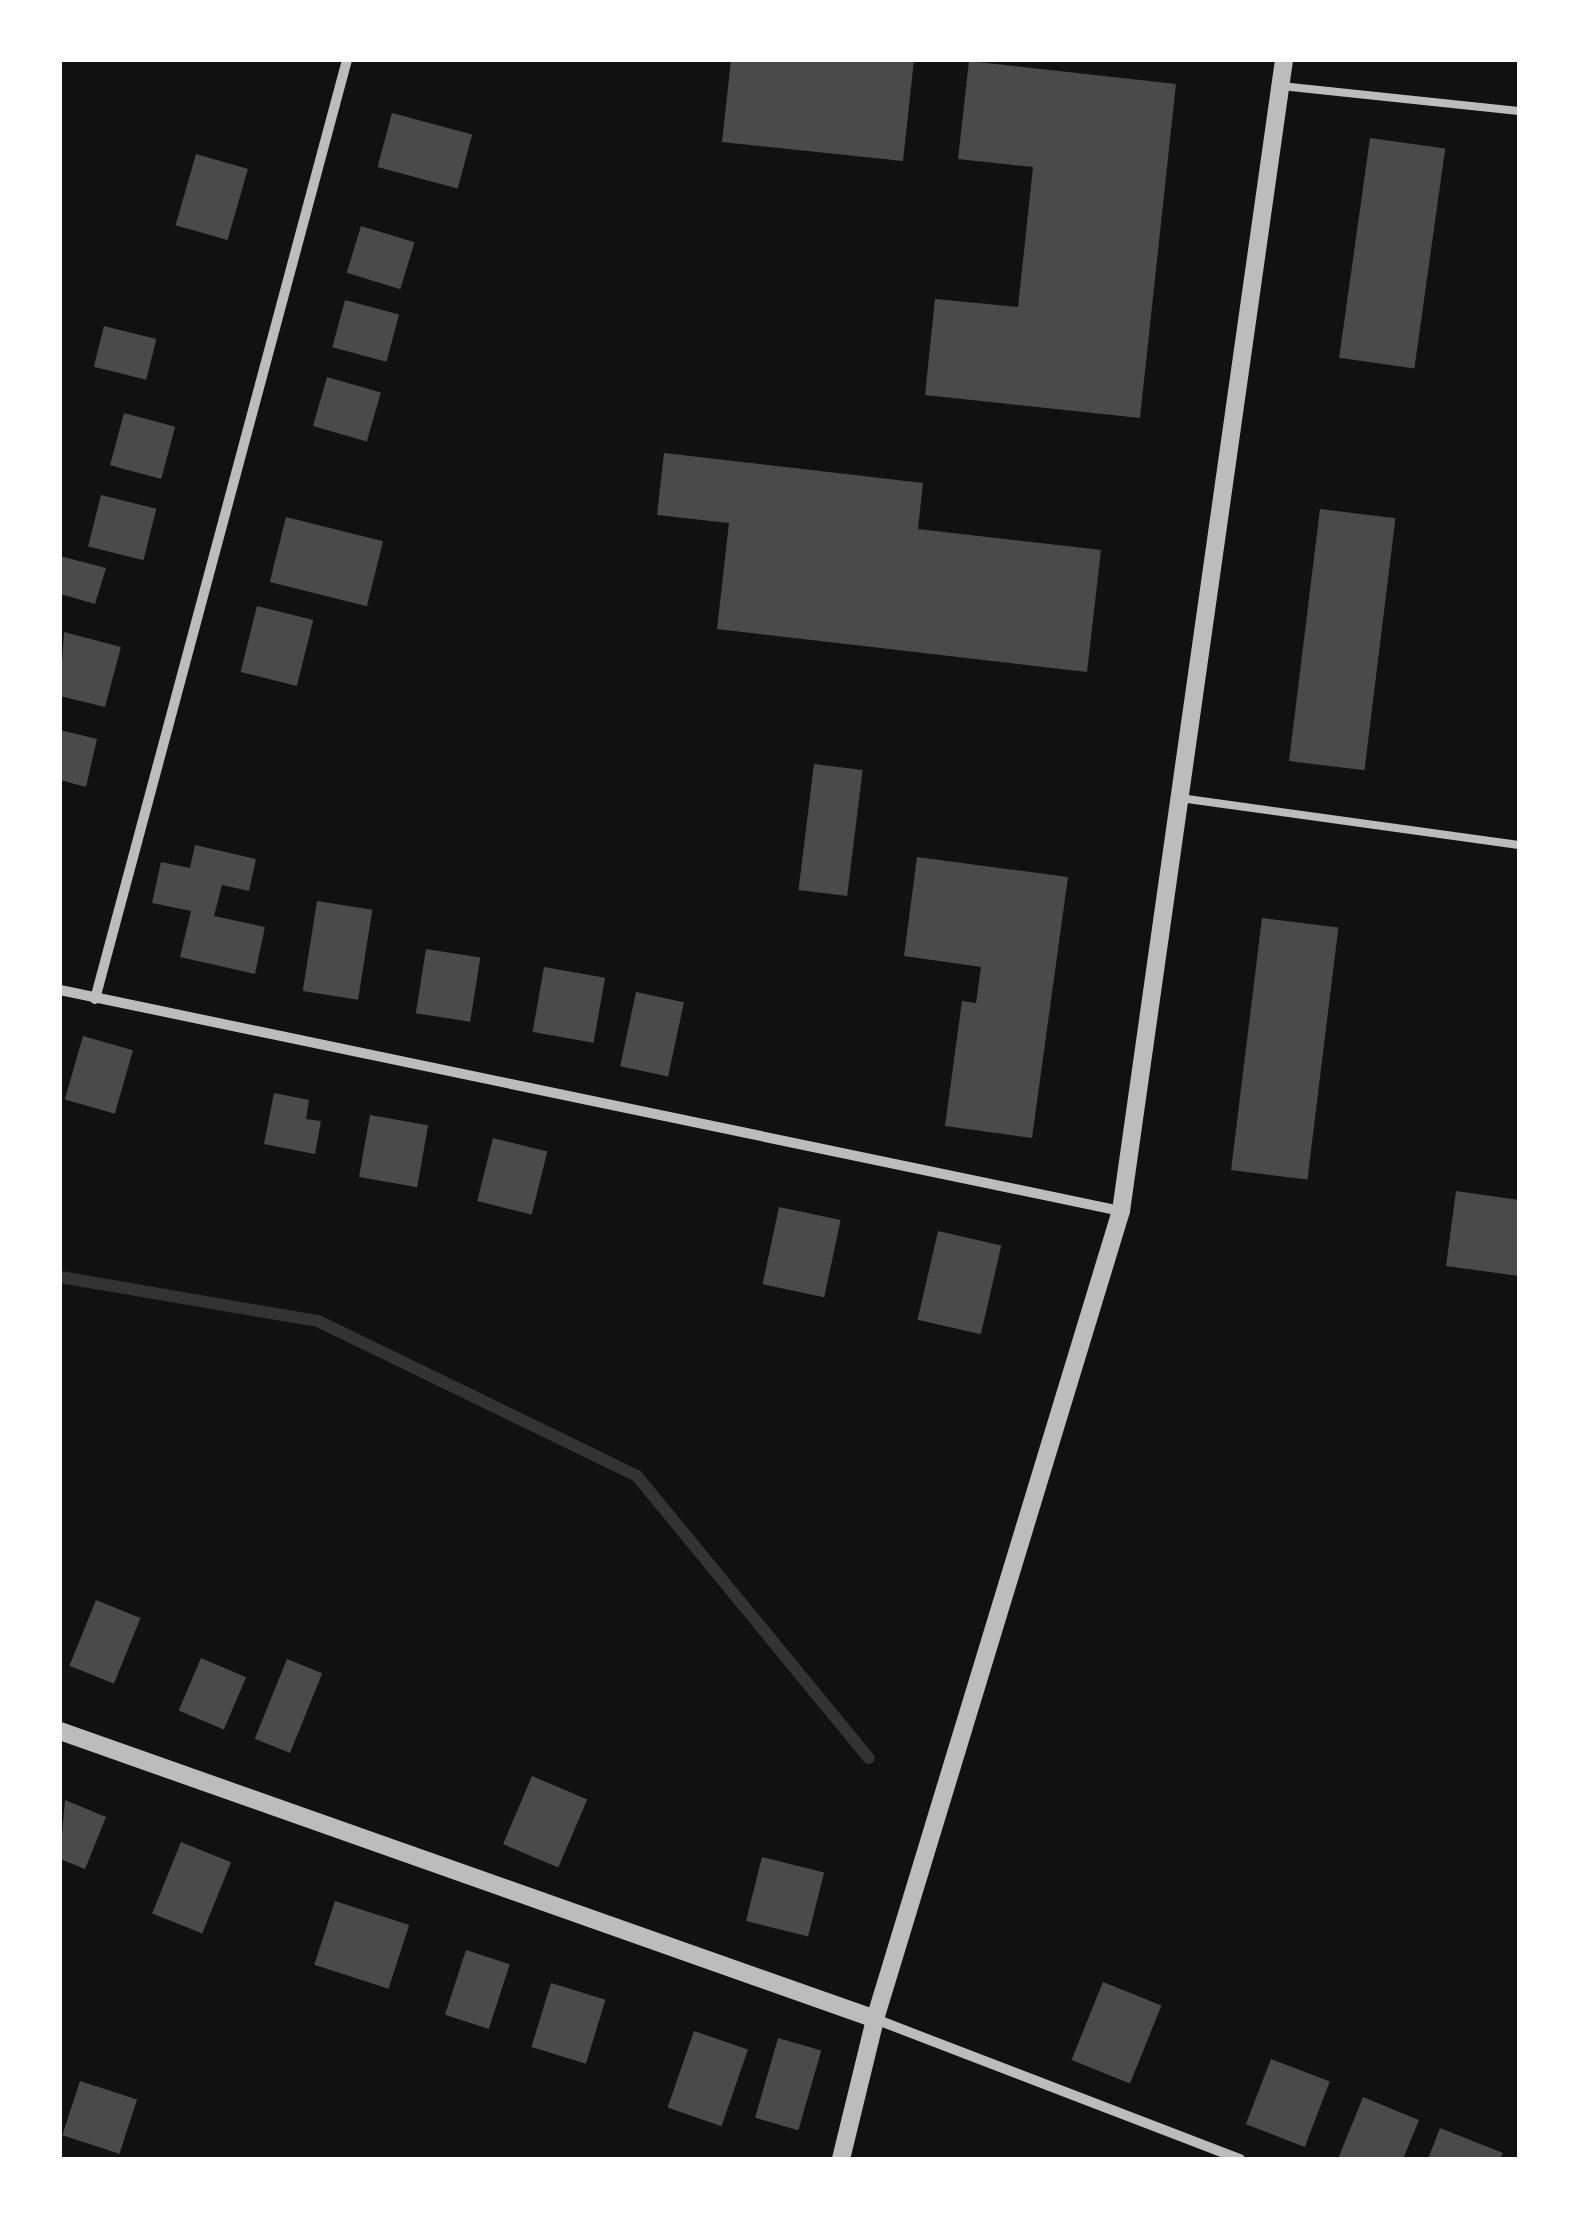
<!DOCTYPE html>
<style>
body{margin:0}
#map{position:relative;width:1579px;height:2219px;overflow:hidden;background:#111;font-family:Inter,sans-serif}
div>[style]{position:absolute}
[style*='--x']{left:calc(var(--x)*1px);top:calc(var(--y)*1px);width:calc(var(--w)*1px);rotate:calc(var(--a)*1deg)}
.stream>*{height:12px;margin:-6px;padding:0 6px;transform-origin:6px;border-radius:6px;background:#333}
.building>*{inset:0;background:#4a4a4a;transform-origin:0 0}
.service>*{height:8px;margin:-4px;padding:0 4px;transform-origin:4px;border-radius:4px;background:#bcbcbc}
.minor>*{height:10px;margin:-5px;padding:0 5px;transform-origin:5px;border-radius:5px;background:#bcbcbc}
.tertiary>*{height:18px;margin:-9px;padding:0 9px;transform-origin:9px;border-radius:9px;background:#bcbcbc}
span{translate:-50% -50%;white-space:nowrap;text-align:center;line-height:1.15;-webkit-text-stroke:8px #fff;paint-order:stroke}
.frame{position:absolute;inset:0;border:62px solid #fff;pointer-events:none}
</style>
<div id="map">
<div class="stream">
<div style="--x:60;--y:1277;--w:262;--a:9.7"></div>
<div style="--x:318;--y:1321;--w:355;--a:25.9"></div>
<div style="--x:637;--y:1476;--w:365;--a:50.6"></div>
</div>
<div class="building">
<div style="clip-path:polygon(731px 60px,914px 60px,903px 161px,722px 142px)"></div>
<div style="clip-path:polygon(969px 61px,1176px 84px,1140px 418px,925px 395px,935px 299px,1018px 307px,1033px 167px,958px 159px)"></div>
<div style="left:392px;top:113px;width:83px;height:56px;rotate:15deg"></div>
<div style="left:1370px;top:138px;width:76px;height:222px;rotate:8deg"></div>
<div style="left:196px;top:154px;width:54px;height:74px;rotate:16deg"></div>
<div style="left:361px;top:226px;width:56px;height:49px;rotate:17deg"></div>
<div style="left:345px;top:300px;width:56px;height:49px;rotate:15deg"></div>
<div style="left:104px;top:326px;width:54px;height:42px;rotate:14deg"></div>
<div style="left:327px;top:377px;width:56px;height:51px;rotate:16deg"></div>
<div style="left:124px;top:413px;width:53px;height:54px;rotate:15deg"></div>
<div style="clip-path:polygon(664px 453px,923px 483px,918px 529px,1101px 550px,1087px 672px,717px 629px,729px 523px,657px 515px)"></div>
<div style="left:101px;top:495px;width:57px;height:53px;rotate:14deg"></div>
<div style="left:1320px;top:509px;width:76px;height:254px;rotate:7deg"></div>
<div style="left:286px;top:517px;width:100px;height:67px;rotate:14deg"></div>
<div style="clip-path:polygon(60px 556px,106px 568px,95px 604px,60px 594px)"></div>
<div style="left:257px;top:606px;width:58px;height:68px;rotate:14deg"></div>
<div style="clip-path:polygon(64px 632px,121px 647px,105px 707px,60px 696px)"></div>
<div style="clip-path:polygon(60px 730px,97px 739px,86px 787px,60px 780px)"></div>
<div style="left:814px;top:764px;width:49px;height:127px;rotate:7deg"></div>
<div style="clip-path:polygon(195px 845px,256px 859px,249px 891px,222px 885px,214px 916px,265px 927px,255px 974px,180px 957px,191px 911px,152px 903px,161px 862px,190px 868px)"></div>
<div style="clip-path:polygon(917px 857px,1068px 877px,1032px 1138px,945px 1126px,962px 1001px,976px 1003px,981px 967px,904px 956px)"></div>
<div style="left:317px;top:901px;width:56px;height:91px;rotate:9deg"></div>
<div style="left:1262px;top:918px;width:77px;height:254px;rotate:7deg"></div>
<div style="left:426px;top:949px;width:55px;height:65px;rotate:9deg"></div>
<div style="left:544px;top:967px;width:62px;height:66px;rotate:10deg"></div>
<div style="left:636px;top:992px;width:49px;height:76px;rotate:12deg"></div>
<div style="left:83px;top:1036px;width:52px;height:66px;rotate:16deg"></div>
<div style="clip-path:polygon(274px 1093px,309px 1100px,306px 1119px,321px 1121px,315px 1154px,264px 1144px)"></div>
<div style="left:370px;top:1115px;width:59px;height:63px;rotate:10deg"></div>
<div style="left:493px;top:1138px;width:56px;height:65px;rotate:14deg"></div>
<div style="clip-path:polygon(1456px 1191px,1519px 1200px,1519px 1276px,1446px 1266px)"></div>
<div style="left:779px;top:1207px;width:63px;height:79px;rotate:12deg"></div>
<div style="left:938px;top:1231px;width:65px;height:91px;rotate:13deg"></div>
<div style="left:96px;top:1600px;width:48px;height:71px;rotate:22deg"></div>
<div style="left:201px;top:1658px;width:49px;height:57px;rotate:23deg"></div>
<div style="left:287px;top:1659px;width:38px;height:86px;rotate:22deg"></div>
<div style="left:532px;top:1776px;width:60px;height:74px;rotate:23deg"></div>
<div style="clip-path:polygon(65px 1800px,106px 1817px,85px 1869px,60px 1859px)"></div>
<div style="left:181px;top:1842px;width:54px;height:77px;rotate:22deg"></div>
<div style="left:762px;top:1857px;width:64px;height:66px;rotate:14deg"></div>
<div style="left:335px;top:1901px;width:78px;height:67px;rotate:18deg"></div>
<div style="left:466px;top:1950px;width:46px;height:68px;rotate:18deg"></div>
<div style="left:1103px;top:1982px;width:63px;height:84px;rotate:22deg"></div>
<div style="left:551px;top:1983px;width:57px;height:67px;rotate:17deg"></div>
<div style="left:694px;top:2031px;width:57px;height:81px;rotate:19deg"></div>
<div style="left:778px;top:2038px;width:45px;height:83px;rotate:16deg"></div>
<div style="left:1271px;top:2059px;width:63px;height:70px;rotate:21deg"></div>
<div style="left:80px;top:2081px;width:60px;height:57px;rotate:18deg"></div>
<div style="clip-path:polygon(1363px 2097px,1419px 2120px,1403px 2159px,1338px 2159px)"></div>
<div style="clip-path:polygon(1440px 2128px,1503px 2153px,1500px 2159px,1428px 2159px)"></div>
</div>
<div class="service">
<div style="--x:1281;--y:86;--w:239;--a:6"></div>
<div style="--x:1180;--y:798;--w:342;--a:7.9"></div>
</div>
<div class="minor">
<div style="--x:60;--y:990;--w:1084;--a:11.77"></div>
<div style="--x:95;--y:999;--w:972;--a:-74.98"></div>
<div style="--x:875;--y:2019;--w:391;--a:21"></div>
</div>
<div class="tertiary">
<div style="--x:60;--y:1731;--w:864;--a:19.46"></div>
<div style="--x:841;--y:2159;--w:144;--a:-76.3"></div>
<div style="--x:875;--y:2019;--w:845;--a:-73.07"></div>
<div style="--x:1121;--y:1211;--w:1162;--a:-81.94"></div>
</div>
<div class="frame"></div>
</div>
